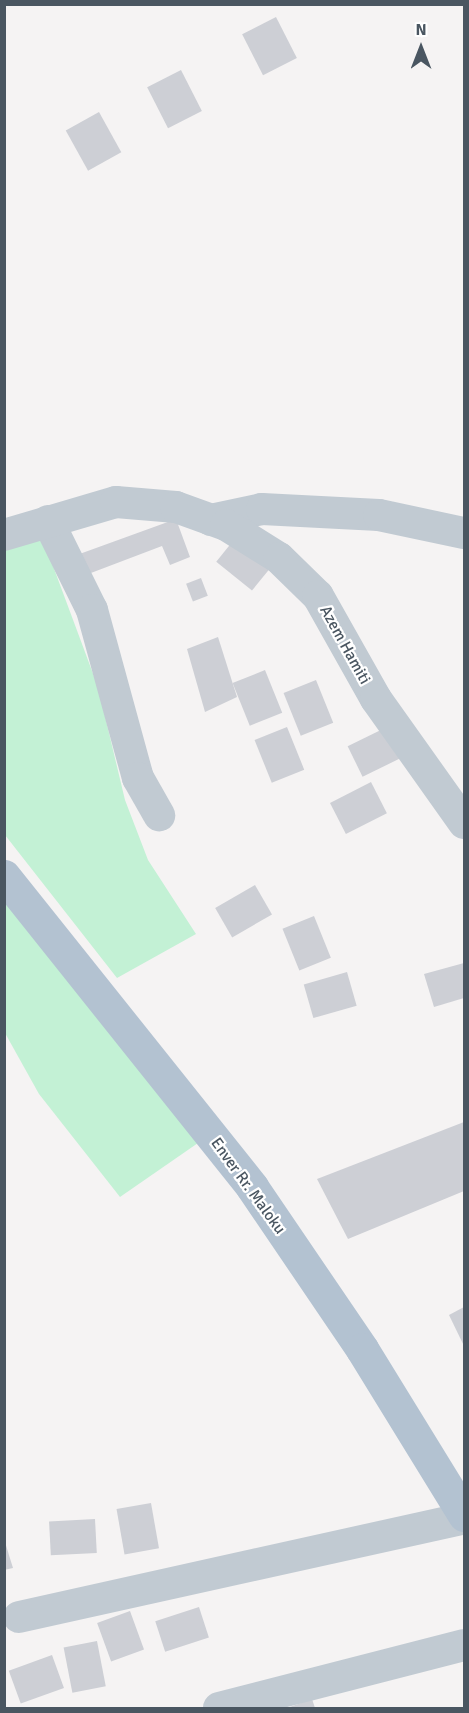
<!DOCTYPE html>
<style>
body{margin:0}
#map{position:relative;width:469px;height:1713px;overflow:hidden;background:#f5f3f3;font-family:Signika,sans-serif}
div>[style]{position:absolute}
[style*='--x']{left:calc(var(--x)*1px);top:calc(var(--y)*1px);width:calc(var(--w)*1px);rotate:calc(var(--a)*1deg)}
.green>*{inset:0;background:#c3f1d5}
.building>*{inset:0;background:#cdcfd5;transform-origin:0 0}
.minor>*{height:32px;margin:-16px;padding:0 16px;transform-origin:16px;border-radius:16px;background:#c1cad2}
.major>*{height:33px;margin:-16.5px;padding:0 16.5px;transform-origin:16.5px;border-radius:16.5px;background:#b3c2d1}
span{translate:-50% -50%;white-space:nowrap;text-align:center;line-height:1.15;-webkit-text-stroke:4.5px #fff;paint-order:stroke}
.street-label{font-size:16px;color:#4a5661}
.frame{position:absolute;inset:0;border:6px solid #4a5661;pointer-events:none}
.north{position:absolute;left:391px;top:18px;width:60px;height:60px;-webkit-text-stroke:4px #fff;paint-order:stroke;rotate:0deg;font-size:16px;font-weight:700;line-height:24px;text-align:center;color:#4a5661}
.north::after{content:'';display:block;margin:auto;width:21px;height:27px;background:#4a5661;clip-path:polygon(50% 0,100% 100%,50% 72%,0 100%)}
</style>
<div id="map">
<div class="green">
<div style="clip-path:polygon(40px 531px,98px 687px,125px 800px,148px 860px,196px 934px,117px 978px,5px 835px,4px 544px)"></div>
<div style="clip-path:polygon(4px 898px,198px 1143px,120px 1197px,39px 1094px,5px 1033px)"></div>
</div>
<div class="building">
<div style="left:276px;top:17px;width:46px;height:38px;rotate:63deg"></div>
<div style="left:181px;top:70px;width:46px;height:38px;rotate:63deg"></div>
<div style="left:99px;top:112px;width:46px;height:38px;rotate:61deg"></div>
<div style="clip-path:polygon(176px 519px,190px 557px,170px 565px,162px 546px,83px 576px,74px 556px)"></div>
<div style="left:237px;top:536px;width:46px;height:33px;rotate:39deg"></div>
<div style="left:201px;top:578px;width:19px;height:16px;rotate:69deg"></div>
<div style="clip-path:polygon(218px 637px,237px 697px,205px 712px,187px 649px)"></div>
<div style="left:265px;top:670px;width:46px;height:35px;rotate:68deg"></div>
<div style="left:316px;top:680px;width:46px;height:35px;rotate:68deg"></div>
<div style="left:389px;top:726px;width:34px;height:46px;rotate:64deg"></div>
<div style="left:287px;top:727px;width:46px;height:35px;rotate:68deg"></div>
<div style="left:371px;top:782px;width:35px;height:46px;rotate:63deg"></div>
<div style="left:255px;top:885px;width:34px;height:46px;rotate:60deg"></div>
<div style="left:314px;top:916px;width:45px;height:34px;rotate:68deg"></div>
<div style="clip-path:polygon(464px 963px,464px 998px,434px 1007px,424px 974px)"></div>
<div style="left:347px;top:972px;width:35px;height:45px;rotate:74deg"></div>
<div style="clip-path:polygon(464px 1122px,464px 1191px,348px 1239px,317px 1179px)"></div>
<div style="clip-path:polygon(464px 1307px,464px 1346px,449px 1315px)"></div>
<div style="left:151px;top:1503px;width:46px;height:35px;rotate:80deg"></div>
<div style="left:95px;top:1519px;width:34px;height:46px;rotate:87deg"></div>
<div style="clip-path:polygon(4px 1539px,13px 1568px,4px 1570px)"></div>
<div style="left:199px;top:1607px;width:32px;height:46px;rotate:72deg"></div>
<div style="left:130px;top:1611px;width:41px;height:35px;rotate:70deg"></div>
<div style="left:97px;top:1641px;width:46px;height:34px;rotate:79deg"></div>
<div style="left:52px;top:1655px;width:35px;height:46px;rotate:70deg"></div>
<div style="clip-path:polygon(312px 1699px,315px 1708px,287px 1708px)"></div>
</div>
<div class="minor">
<div style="--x:211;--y:520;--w:52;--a:-12.2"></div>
<div style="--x:262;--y:509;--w:117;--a:2.9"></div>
<div style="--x:379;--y:515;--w:87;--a:12"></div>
<div style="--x:48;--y:521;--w:99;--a:63.7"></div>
<div style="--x:92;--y:610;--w:174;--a:74.7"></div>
<div style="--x:138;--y:778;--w:43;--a:60.4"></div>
<div style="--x:4;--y:535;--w:117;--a:-16.4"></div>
<div style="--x:116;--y:502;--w:60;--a:4.8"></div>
<div style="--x:176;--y:507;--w:53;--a:19.8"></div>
<div style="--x:226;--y:525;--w:62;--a:31.9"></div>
<div style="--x:279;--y:558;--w:54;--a:44.3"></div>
<div style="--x:318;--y:596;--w:118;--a:60.6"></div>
<div style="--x:376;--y:699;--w:152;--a:54.6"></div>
<div style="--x:19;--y:1617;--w:456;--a:-12.5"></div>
<div style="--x:219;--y:1708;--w:253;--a:-14.4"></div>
</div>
<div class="major">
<div style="--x:4;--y:876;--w:398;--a:51.4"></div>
<div style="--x:252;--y:1187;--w:196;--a:55.8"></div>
<div style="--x:362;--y:1349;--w:195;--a:58.4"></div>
</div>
<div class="street-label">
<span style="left:345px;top:645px;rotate:61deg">Azem Hamiti</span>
<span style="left:248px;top:1186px;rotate:54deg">Enver Rr. Maloku</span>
</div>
<div class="frame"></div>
<div class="north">N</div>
</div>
